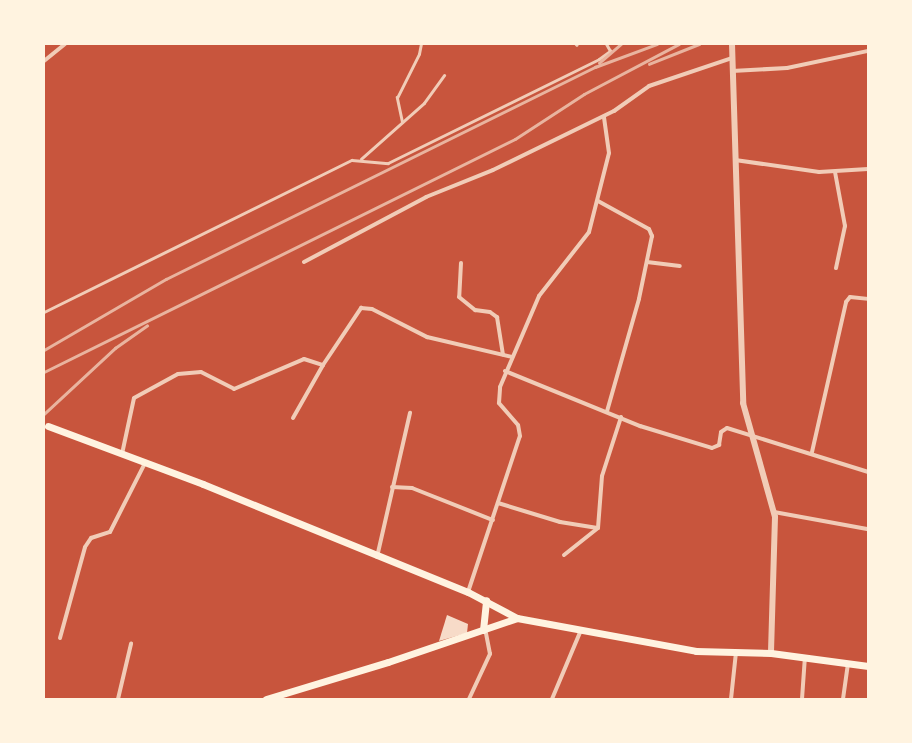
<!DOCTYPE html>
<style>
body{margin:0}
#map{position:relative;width:912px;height:743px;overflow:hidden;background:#c8553d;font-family:Manrope,sans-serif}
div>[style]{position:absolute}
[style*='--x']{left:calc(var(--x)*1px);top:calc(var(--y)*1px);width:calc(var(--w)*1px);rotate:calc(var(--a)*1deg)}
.building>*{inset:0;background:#f7dbc8}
.service>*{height:2.5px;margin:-1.25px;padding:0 1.25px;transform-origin:1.25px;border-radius:1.25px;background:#f1ccb7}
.minor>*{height:4px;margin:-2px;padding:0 2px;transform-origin:2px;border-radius:2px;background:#f1ccb7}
.tertiary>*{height:6px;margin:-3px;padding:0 3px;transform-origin:3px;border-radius:3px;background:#f1ccb7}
.secondary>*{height:7px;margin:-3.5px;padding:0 3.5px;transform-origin:3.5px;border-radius:3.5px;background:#fff3e0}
.rail>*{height:2.5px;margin:-1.25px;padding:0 1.25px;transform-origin:1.25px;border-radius:1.25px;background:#e9b49f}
span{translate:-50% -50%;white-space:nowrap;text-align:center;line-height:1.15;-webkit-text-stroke:3px #fff3e0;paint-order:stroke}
.frame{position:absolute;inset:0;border:45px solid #fff3e0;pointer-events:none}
</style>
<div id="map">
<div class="building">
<div style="clip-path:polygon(447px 615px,468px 624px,467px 633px,439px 641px)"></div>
</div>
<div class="service">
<div style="--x:576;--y:44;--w:1;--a:45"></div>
<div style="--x:402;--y:122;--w:25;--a:-102"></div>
<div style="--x:397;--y:98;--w:49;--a:-63.4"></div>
<div style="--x:419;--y:54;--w:10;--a:-79"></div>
<div style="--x:361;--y:159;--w:84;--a:-41.6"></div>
<div style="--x:424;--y:103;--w:34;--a:-54"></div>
<div style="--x:44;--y:312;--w:343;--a:-26.3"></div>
<div style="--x:352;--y:160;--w:36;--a:5"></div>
<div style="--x:388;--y:163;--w:235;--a:-26.2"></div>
<div style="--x:599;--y:59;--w:14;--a:-36"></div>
<div style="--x:610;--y:51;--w:8;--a:-120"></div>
</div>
<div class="minor">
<div style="--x:44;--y:61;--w:27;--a:-39"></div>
<div style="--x:732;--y:71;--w:55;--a:-3.1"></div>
<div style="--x:787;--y:68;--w:83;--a:-11.9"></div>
<div style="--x:735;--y:160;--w:85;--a:8.1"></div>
<div style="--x:819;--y:172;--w:49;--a:-3.5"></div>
<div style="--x:835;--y:172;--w:55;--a:79.5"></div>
<div style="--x:845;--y:226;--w:43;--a:102.1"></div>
<div style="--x:598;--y:201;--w:58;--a:28.8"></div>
<div style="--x:649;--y:229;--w:8;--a:67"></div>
<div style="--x:652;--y:236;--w:64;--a:101.7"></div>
<div style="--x:639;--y:299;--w:116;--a:105.9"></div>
<div style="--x:304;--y:262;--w:138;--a:-28"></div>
<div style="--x:426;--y:197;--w:72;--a:-21.9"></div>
<div style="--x:493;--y:170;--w:135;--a:-26"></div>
<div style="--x:614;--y:111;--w:43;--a:-35.5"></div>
<div style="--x:649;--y:86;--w:88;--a:-18.6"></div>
<div style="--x:647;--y:262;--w:33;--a:7"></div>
<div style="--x:461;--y:263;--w:34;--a:93"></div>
<div style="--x:459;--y:297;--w:21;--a:39"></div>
<div style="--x:475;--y:310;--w:15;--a:8"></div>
<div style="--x:490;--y:312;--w:9;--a:36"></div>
<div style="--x:497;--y:317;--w:38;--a:81"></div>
<div style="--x:505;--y:371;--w:146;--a:22.2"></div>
<div style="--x:640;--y:426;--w:75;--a:17"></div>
<div style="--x:712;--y:448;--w:8;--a:-23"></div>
<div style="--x:719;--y:445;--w:13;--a:-81"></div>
<div style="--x:721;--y:432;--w:7;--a:-34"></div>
<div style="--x:727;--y:428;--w:148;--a:17.3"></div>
<div style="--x:293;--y:418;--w:61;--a:-60.5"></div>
<div style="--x:323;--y:365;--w:69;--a:-56.3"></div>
<div style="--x:361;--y:308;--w:11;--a:5"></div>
<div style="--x:372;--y:309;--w:62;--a:27"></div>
<div style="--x:427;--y:337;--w:87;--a:13.2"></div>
<div style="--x:812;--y:452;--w:154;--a:-77.2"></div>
<div style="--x:846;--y:302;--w:6;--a:-51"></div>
<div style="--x:850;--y:297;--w:18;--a:6"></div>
<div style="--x:122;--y:454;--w:57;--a:-77.9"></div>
<div style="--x:134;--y:398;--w:50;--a:-28.6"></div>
<div style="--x:178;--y:374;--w:23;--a:-5"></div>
<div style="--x:201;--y:372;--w:37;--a:27"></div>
<div style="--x:234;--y:389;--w:76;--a:-23.2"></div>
<div style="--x:304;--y:359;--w:20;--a:18"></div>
<div style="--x:392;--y:487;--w:20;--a:3"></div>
<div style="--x:412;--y:488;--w:87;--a:21.6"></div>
<div style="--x:498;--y:503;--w:65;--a:17"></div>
<div style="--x:560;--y:522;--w:38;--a:9"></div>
<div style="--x:774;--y:512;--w:96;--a:10.3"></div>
<div style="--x:564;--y:555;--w:43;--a:-38.5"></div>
<div style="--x:598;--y:528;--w:52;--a:-85.6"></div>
<div style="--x:602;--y:476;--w:62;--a:-72.1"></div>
<div style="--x:377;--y:557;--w:148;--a:-77.1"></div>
<div style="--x:468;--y:592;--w:164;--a:-71.6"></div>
<div style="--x:520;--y:436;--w:11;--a:-100"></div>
<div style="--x:518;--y:425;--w:29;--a:-131"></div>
<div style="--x:499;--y:403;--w:16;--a:-86"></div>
<div style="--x:500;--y:387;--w:99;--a:-66.8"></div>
<div style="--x:539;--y:296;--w:81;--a:-52"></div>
<div style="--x:589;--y:232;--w:81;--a:-75.8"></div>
<div style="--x:609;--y:153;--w:37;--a:-98"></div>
<div style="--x:60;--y:638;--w:94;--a:-74.6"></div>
<div style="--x:85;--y:547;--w:11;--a:-56"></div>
<div style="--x:91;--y:538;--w:20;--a:-18"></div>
<div style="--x:110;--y:532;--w:77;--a:-63.1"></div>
<div style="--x:118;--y:699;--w:57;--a:-76.7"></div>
<div style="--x:469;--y:699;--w:50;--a:-65"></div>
<div style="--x:490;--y:654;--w:25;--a:-101"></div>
<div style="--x:552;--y:699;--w:75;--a:-67.2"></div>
<div style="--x:731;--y:699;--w:47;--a:-83.9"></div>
<div style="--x:802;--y:699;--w:39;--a:-86"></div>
<div style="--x:843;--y:699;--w:36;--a:-82"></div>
</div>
<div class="tertiary">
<div style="--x:732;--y:44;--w:359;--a:88.2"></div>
<div style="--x:743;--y:403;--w:118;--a:74.3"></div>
<div style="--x:775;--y:517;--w:136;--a:91.7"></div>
</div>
<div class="secondary">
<div style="--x:48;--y:426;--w:165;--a:20.5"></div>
<div style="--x:203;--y:484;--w:286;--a:22.2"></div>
<div style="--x:468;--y:592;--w:55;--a:28"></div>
<div style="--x:483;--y:630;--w:30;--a:-84"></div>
<div style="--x:266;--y:699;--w:127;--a:-16.9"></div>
<div style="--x:388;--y:662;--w:136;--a:-18.8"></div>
<div style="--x:517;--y:618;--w:182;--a:10.4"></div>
<div style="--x:696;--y:651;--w:75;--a:1.5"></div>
<div style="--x:771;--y:653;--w:98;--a:7.6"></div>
</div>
<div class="rail">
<div style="--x:599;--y:63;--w:29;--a:-41"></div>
<div style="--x:649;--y:64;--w:54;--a:-21.8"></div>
<div style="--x:44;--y:350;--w:141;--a:-30.2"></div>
<div style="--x:166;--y:279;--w:479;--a:-26.3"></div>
<div style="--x:595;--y:67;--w:66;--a:-20.4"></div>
<div style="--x:44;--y:372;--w:525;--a:-26.32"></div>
<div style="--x:515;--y:139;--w:82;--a:-33.1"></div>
<div style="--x:584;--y:94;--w:107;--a:-27.8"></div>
<div style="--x:44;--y:414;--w:97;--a:-42.9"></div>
<div style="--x:115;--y:348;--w:39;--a:-35"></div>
</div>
<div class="frame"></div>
</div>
